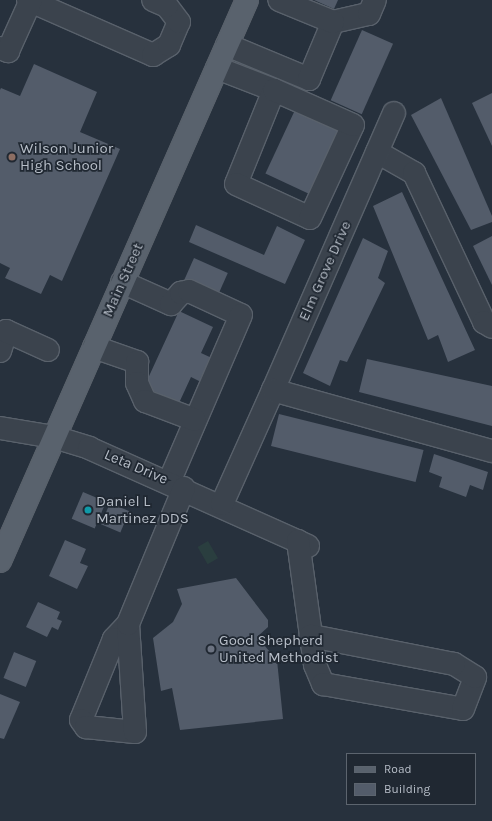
<!DOCTYPE html>
<style>
body{margin:0}
#map{position:relative;width:492px;height:821px;overflow:hidden;background:#27313d;font-family:Karla,sans-serif}
div>[style]{position:absolute}
[style*='--x']{left:calc(var(--x)*1px);top:calc(var(--y)*1px);width:calc(var(--w)*1px);rotate:calc(var(--a)*1deg)}
.green>*{inset:0;background:#2a3e3f;transform-origin:0 0}
.building>*{inset:0;background:#535c6a;transform-origin:0 0}
.roads{filter:drop-shadow(1px 0 #59616b) drop-shadow(-1px 0 #59616b) drop-shadow(0 1px #59616b) drop-shadow(0 -1px #59616b)}
.minor>*{height:22px;margin:-11px;padding:0 11px;transform-origin:11px;border-radius:11px;background:#3b434d}
.major>*{height:22px;margin:-11px;padding:0 11px;transform-origin:11px;border-radius:11px;background:#59626d}
.dots>*{width:11px;height:11px;translate:-50% -50%;box-sizing:border-box;border:2px solid #202832;border-radius:50%}
span{translate:-50% -50%;white-space:nowrap;text-align:center;line-height:1.15;-webkit-text-stroke:3.5px #202832;paint-order:stroke}
.poi-label{font-size:15px;color:#b7bec8}
.left{translate:0 -50%;text-align:left}
.street-label{font-size:15px;color:#b7bec8}
.legend{position:absolute;left:346px;top:753px;width:130px;height:52px;box-sizing:border-box;background:#202832;border:1px solid #5c646e;margin:0;padding:5px 7px;list-style:none;font-size:12px;color:#b7bec8}
.legend li{display:flex;align-items:center;gap:8px;height:20px}
.legend b{width:20px;border:1px solid #5c646e}
</style>
<div id="map">
<div class="green">
<div style="left:208px;top:541px;width:20px;height:12px;rotate:60deg"></div>
</div>
<div class="building">
<div style="clip-path:polygon(314px 0,338px 0,334px 9px)"></div>
<div style="left:362px;top:30px;width:34px;height:77px;rotate:24deg"></div>
<div style="clip-path:polygon(34px 64px,97px 92px,80px 132px,120px 149px,62px 281px,50px 275px,41px 294px,5px 278px,10px 268px,0 263px,0 90px,1px 88px,20px 96px)"></div>
<div style="clip-path:polygon(492px 93px,492px 146px,472px 103px)"></div>
<div style="clip-path:polygon(441px 98px,492px 216px,492px 222px,471px 230px,411px 115px)"></div>
<div style="left:295px;top:110px;width:52px;height:70px;rotate:25deg"></div>
<div style="clip-path:polygon(402px 192px,475px 350px,448px 362px,438px 335px,428px 340px,373px 206px)"></div>
<div style="clip-path:polygon(196px 225px,264px 255px,277px 226px,305px 240px,285px 284px,189px 242px)"></div>
<div style="clip-path:polygon(492px 236px,492px 285px,473px 246px)"></div>
<div style="clip-path:polygon(363px 238px,388px 251px,378px 278px,385px 283px,347px 362px,340px 360px,330px 386px,303px 373px)"></div>
<div style="left:194px;top:258px;width:37px;height:23px;rotate:24deg"></div>
<div style="clip-path:polygon(179px 311px,213px 327px,201px 353px,214px 359px,203px 383px,191px 377px,179px 403px,144px 387px)"></div>
<div style="clip-path:polygon(367px 359px,492px 386px,492px 426px,359px 392px)"></div>
<div style="left:279px;top:414px;width:149px;height:33px;rotate:14deg"></div>
<div style="clip-path:polygon(434px 454px,488px 472px,483px 490px,470px 485px,466px 497px,439px 487px,442px 477px,429px 472px)"></div>
<div style="left:83px;top:492px;width:25px;height:29px;rotate:23deg"></div>
<div style="left:110px;top:503px;width:21px;height:23px;rotate:23deg"></div>
<div style="clip-path:polygon(65px 540px,86px 549px,80px 563px,88px 566px,77px 589px,49px 576px)"></div>
<div style="clip-path:polygon(236px 578px,268px 620px,268px 627px,257px 637px,277px 660px,283px 719px,180px 730px,172px 688px,161px 691px,153px 638px,173px 622px,182px 604px,177px 589px)"></div>
<div style="clip-path:polygon(38px 602px,60px 612px,57px 619px,62px 621px,58px 630px,52px 627px,47px 637px,26px 627px)"></div>
<div style="left:14px;top:652px;width:24px;height:28px;rotate:22deg"></div>
<div style="clip-path:polygon(0 694px,20px 702px,4px 739px,0 738px)"></div>
</div>
<div class="roads">
<div class="minor">
<div style="--x:28;--y:0;--w:137;--a:23.7"></div>
<div style="--x:153;--y:55;--w:19;--a:-32"></div>
<div style="--x:169;--y:45;--w:25;--a:-67"></div>
<div style="--x:179;--y:22;--w:20;--a:-127"></div>
<div style="--x:167;--y:6;--w:15;--a:-157"></div>
<div style="--x:333;--y:22;--w:37;--a:-13"></div>
<div style="--x:369;--y:14;--w:15;--a:-67"></div>
<div style="--x:227;--y:45;--w:89;--a:22.5"></div>
<div style="--x:309;--y:79;--w:62;--a:-67.2"></div>
<div style="--x:333;--y:22;--w:58;--a:-157.8"></div>
<div style="--x:0;--y:48;--w:9;--a:21"></div>
<div style="--x:8;--y:51;--w:56;--a:-65.7"></div>
<div style="--x:217;--y:68;--w:61;--a:21.1"></div>
<div style="--x:274;--y:90;--w:101;--a:112"></div>
<div style="--x:236;--y:184;--w:81;--a:24.7"></div>
<div style="--x:310;--y:218;--w:102;--a:-65.2"></div>
<div style="--x:353;--y:125;--w:86;--a:-156.1"></div>
<div style="--x:377;--y:152;--w:43;--a:29.6"></div>
<div style="--x:414;--y:173;--w:165;--a:64.8"></div>
<div style="--x:484;--y:322;--w:9;--a:32"></div>
<div style="--x:122;--y:282;--w:54;--a:24.2"></div>
<div style="--x:171;--y:304;--w:15;--a:-48"></div>
<div style="--x:181;--y:293;--w:8;--a:-14"></div>
<div style="--x:189;--y:291;--w:57;--a:24.8"></div>
<div style="--x:241;--y:315;--w:182;--a:113.3"></div>
<div style="--x:94;--y:347;--w:46;--a:19.2"></div>
<div style="--x:137;--y:362;--w:21;--a:90"></div>
<div style="--x:137;--y:383;--w:20;--a:66"></div>
<div style="--x:145;--y:401;--w:53;--a:20.8"></div>
<div style="--x:0;--y:351;--w:21;--a:-73"></div>
<div style="--x:6;--y:331;--w:46;--a:24.3"></div>
<div style="--x:273;--y:390;--w:302;--a:-66.4"></div>
<div style="--x:0;--y:428;--w:55;--a:9.5"></div>
<div style="--x:54;--y:437;--w:37;--a:17"></div>
<div style="--x:89;--y:448;--w:240;--a:24.1"></div>
<div style="--x:222;--y:504;--w:125;--a:-65.9"></div>
<div style="--x:273;--y:390;--w:227;--a:15.6"></div>
<div style="--x:298;--y:541;--w:125;--a:82.2"></div>
<div style="--x:315;--y:665;--w:21;--a:67"></div>
<div style="--x:323;--y:684;--w:142;--a:10.1"></div>
<div style="--x:463;--y:709;--w:34;--a:-69"></div>
<div style="--x:475;--y:677;--w:25;--a:-148"></div>
<div style="--x:454;--y:664;--w:146;--a:-168.9"></div>
<div style="--x:128;--y:624;--w:21;--a:133"></div>
<div style="--x:114;--y:639;--w:87;--a:112.2"></div>
<div style="--x:81;--y:720;--w:9;--a:54"></div>
<div style="--x:86;--y:727;--w:49;--a:5.8"></div>
<div style="--x:135;--y:732;--w:108;--a:-93.7"></div>
<div style="--x:128;--y:624;--w:147;--a:-67.6"></div>
</div>
<div class="major">
<div style="--x:0;--y:561;--w:613;--a:-66.24"></div>
</div>
</div>
<div class="dots">
<div style="left:12px;top:157px;background:#8d6e63"></div>
<div style="left:88px;top:510px;background:#0f9aa8"></div>
<div style="left:211px;top:649px;background:#6b7280"></div>
</div>
<div class="poi-label">
<span class="left" style="left:20px;top:157px">Wilson Junior<br>High School</span>
<span class="left" style="left:96px;top:510px">Daniel L<br>Martinez DDS</span>
<span class="left" style="left:219px;top:649px">Good Shepherd<br>United Methodist</span>
</div>
<div class="street-label">
<span style="left:325px;top:271px;rotate:-66deg">Elm Grove Drive</span>
<span style="left:123px;top:280px;rotate:-66deg">Main Street</span>
<span style="left:136px;top:467px;rotate:23deg">Leta Drive</span>
</div>
<ul class="legend">
<li><b style="height:5px;background:#59626d"></b>Road</li>
<li><b style="height:11px;background:#535c6a"></b>Building</li>
</ul>
</div>
